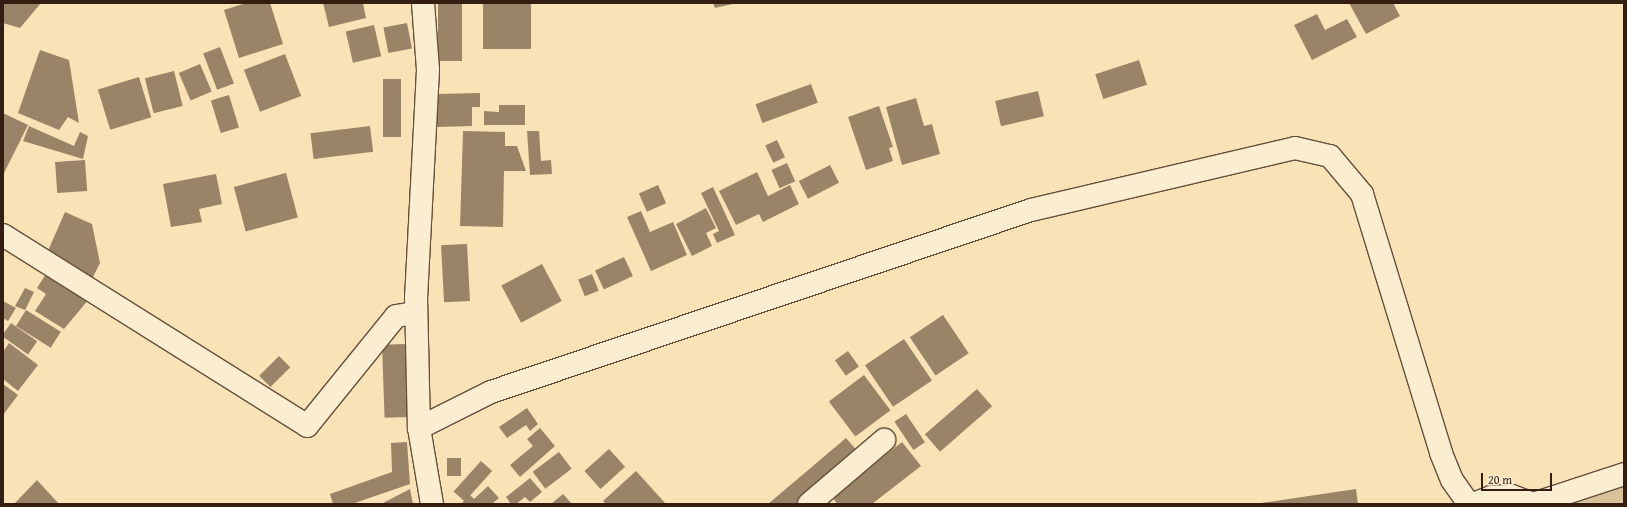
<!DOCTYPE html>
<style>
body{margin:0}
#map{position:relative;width:1627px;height:507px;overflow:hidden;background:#f9e3b6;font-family:"Gentium Book Plus",serif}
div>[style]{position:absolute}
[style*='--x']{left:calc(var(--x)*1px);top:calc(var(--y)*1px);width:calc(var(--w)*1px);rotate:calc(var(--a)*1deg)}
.green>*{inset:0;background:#d8c29a}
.building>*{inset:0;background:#9a8467;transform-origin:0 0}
.roads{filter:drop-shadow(1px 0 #654f3b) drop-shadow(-1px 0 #654f3b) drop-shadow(0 1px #654f3b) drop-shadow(0 -1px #654f3b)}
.street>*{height:22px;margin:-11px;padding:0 11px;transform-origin:11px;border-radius:11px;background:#fbedd0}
.secondary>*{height:22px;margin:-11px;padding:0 11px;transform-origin:11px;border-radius:11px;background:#fbedd0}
span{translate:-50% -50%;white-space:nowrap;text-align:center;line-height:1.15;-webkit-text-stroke:4px #fbedd0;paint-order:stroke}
.frame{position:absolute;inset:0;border:4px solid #341e12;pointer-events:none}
.scale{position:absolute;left:1481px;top:473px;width:71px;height:18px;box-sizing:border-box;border:2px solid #341e12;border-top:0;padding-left:5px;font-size:12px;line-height:14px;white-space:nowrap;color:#341e12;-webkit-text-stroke:3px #fbedd0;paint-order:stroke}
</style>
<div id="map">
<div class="green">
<div style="clip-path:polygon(1624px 474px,1624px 504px,1533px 504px)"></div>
</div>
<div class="building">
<div style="clip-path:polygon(3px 3px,41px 3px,20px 28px,3px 23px)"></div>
<div style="clip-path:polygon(246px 3px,270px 3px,283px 44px,239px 58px,224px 10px)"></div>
<div style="clip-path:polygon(323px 3px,363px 3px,366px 18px,329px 27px)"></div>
<div style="left:438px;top:3px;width:24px;height:58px"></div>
<div style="left:483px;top:3px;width:48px;height:46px"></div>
<div style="clip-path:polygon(713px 3px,733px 3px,733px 4px,715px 8px)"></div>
<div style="clip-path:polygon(1349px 3px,1393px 3px,1400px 16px,1366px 34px)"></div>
<div style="clip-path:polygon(1317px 14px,1325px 30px,1347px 19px,1357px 37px,1312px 60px,1294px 25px)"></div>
<div style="left:407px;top:23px;width:26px;height:24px;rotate:79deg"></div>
<div style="left:374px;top:25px;width:32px;height:29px;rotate:77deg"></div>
<div style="left:220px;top:47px;width:39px;height:18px;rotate:69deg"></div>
<div style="clip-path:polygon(40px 50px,69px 60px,79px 123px,68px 117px,59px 130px,18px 113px)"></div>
<div style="left:285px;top:54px;width:45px;height:44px;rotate:69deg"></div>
<div style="left:1139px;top:60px;width:26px;height:46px;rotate:72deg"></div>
<div style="left:200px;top:64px;width:30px;height:23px;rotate:67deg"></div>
<div style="left:174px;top:71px;width:36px;height:30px;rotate:76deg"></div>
<div style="left:139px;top:77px;width:42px;height:43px;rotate:73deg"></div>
<div style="left:383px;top:79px;width:18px;height:58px"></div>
<div style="left:811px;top:84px;width:20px;height:59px;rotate:70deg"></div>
<div style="left:1038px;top:91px;width:26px;height:44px;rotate:77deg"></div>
<div style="clip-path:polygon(480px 93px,480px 107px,472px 107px,472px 126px,437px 127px,437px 94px)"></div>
<div style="left:229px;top:95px;width:34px;height:19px;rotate:73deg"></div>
<div style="clip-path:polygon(916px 98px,924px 126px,932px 124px,940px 154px,902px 165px,886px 107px)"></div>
<div style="clip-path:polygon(499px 105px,525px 105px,525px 125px,484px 125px,484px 111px,499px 112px)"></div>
<div style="clip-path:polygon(879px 106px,893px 147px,889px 148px,893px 161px,866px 170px,848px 117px)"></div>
<div style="clip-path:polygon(3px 113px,28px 125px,3px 175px)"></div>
<div style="clip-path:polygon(29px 126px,74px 146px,80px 132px,88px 136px,83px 159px,23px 141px)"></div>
<div style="left:370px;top:126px;width:26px;height:60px;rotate:83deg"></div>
<div style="clip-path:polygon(463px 131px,505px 132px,505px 146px,517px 146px,526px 171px,504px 171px,503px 227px,460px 226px)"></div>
<div style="clip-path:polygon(527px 131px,539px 131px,541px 161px,551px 160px,552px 174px,530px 175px)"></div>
<div style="left:777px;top:140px;width:19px;height:13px;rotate:65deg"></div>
<div style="left:85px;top:160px;width:31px;height:30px;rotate:86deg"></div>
<div style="left:787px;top:163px;width:20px;height:17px;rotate:66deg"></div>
<div style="left:830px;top:165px;width:20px;height:35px;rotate:63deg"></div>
<div style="clip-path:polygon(757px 172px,768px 196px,790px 185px,799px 204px,763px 222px,759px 214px,736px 225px,719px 191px)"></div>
<div style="left:286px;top:173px;width:46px;height:54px;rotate:75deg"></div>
<div style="clip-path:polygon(216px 174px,222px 204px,199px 209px,202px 222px,171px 227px,163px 184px)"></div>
<div style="left:658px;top:185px;width:20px;height:21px;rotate:66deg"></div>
<div style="clip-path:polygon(713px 187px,735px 235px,717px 243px,713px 234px,719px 231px,701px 193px)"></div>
<div style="clip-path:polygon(706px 208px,716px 228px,706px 233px,712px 246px,692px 256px,676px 224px)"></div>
<div style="clip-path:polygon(641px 211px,650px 232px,673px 222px,687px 255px,651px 271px,627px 217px)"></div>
<div style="clip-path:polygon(65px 212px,92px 224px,100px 263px,91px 281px,47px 253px)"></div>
<div style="left:467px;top:244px;width:57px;height:26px;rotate:87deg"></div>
<div style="left:624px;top:257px;width:21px;height:32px;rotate:65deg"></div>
<div style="left:542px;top:264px;width:42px;height:46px;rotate:62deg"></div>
<div style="clip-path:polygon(46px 274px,89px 299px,64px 329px,35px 311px,46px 294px,37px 288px)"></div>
<div style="left:592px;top:274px;width:18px;height:15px;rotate:68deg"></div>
<div style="clip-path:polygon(25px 288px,34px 292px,25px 310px,15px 306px)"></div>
<div style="clip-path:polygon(3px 301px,16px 308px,8px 321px,3px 318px)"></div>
<div style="left:26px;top:310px;width:41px;height:19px;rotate:32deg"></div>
<div style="left:943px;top:315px;width:46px;height:40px;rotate:56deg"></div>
<div style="left:11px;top:323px;width:32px;height:16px;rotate:35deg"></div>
<div style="left:904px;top:339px;width:50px;height:47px;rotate:56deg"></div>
<div style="clip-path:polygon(9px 343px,38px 365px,18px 391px,3px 379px,3px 352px)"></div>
<div style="left:406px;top:344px;width:73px;height:24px;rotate:88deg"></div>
<div style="left:848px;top:351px;width:19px;height:16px;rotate:55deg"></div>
<div style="left:279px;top:356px;width:16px;height:28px;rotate:45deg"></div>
<div style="left:864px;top:375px;width:44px;height:44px;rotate:53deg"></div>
<div style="clip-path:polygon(3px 384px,18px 395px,3px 415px)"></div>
<div style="left:977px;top:389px;width:23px;height:69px;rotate:49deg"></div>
<div style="clip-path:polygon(527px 408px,538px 424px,530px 431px,526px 425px,507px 438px,499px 427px)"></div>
<div style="left:906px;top:414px;width:34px;height:14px;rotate:56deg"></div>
<div style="clip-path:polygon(540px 428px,555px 446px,520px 477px,510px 465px,533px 446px,527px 439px)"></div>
<div style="clip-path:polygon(846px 438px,859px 453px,798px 504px,768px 504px)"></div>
<div style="clip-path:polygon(407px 442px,410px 484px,352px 504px,333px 504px,330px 494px,392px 472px,391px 443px)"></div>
<div style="clip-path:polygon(902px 442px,921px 466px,872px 504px,837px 504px,832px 496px)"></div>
<div style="left:609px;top:449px;width:24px;height:33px;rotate:48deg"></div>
<div style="left:559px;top:452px;width:21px;height:33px;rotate:53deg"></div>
<div style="left:447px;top:458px;width:14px;height:18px"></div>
<div style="left:481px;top:461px;width:15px;height:41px;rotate:42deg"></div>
<div style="clip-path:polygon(636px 471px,666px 504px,606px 504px,603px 501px)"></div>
<div style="clip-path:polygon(530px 478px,542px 492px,530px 502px,525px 497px,516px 504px,511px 504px,506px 497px)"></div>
<div style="clip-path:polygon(37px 480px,59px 504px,14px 504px)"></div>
<div style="clip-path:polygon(488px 486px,499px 498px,492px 504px,462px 503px,470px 495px,474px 499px)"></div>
<div style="clip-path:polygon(410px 489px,413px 504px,381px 504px)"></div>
<div style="clip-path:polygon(1356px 489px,1358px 504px,1261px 504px,1261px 503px)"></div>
<div style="clip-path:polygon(563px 494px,572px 504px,551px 504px)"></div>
</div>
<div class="roads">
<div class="street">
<div style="--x:3;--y:235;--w:359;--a:32.1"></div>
<div style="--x:307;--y:426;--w:141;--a:-51"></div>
<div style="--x:396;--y:316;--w:20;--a:-9"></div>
<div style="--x:419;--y:428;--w:80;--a:-26.6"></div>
<div style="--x:491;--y:392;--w:570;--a:-18.63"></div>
<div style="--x:1031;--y:210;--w:271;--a:-13.2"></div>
<div style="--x:1295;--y:148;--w:36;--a:13"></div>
<div style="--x:1330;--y:156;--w:50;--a:49.9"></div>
<div style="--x:1362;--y:194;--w:271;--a:73"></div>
<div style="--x:1441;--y:453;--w:29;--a:68"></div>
<div style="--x:1452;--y:480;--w:29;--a:55"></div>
<div style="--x:809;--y:504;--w:99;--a:-40.5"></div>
<div style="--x:1473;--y:504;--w:19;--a:-21"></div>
<div style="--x:1491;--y:497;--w:21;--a:-3"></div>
<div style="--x:1512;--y:496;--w:22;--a:21"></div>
<div style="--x:1533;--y:504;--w:96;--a:-18.2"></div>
</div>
<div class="secondary">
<div style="--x:423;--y:3;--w:67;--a:85.7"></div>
<div style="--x:428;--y:70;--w:227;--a:93"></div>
<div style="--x:416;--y:297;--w:131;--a:88.7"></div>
<div style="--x:419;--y:428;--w:77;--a:80.3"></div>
</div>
</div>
<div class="frame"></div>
<div class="scale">20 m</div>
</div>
